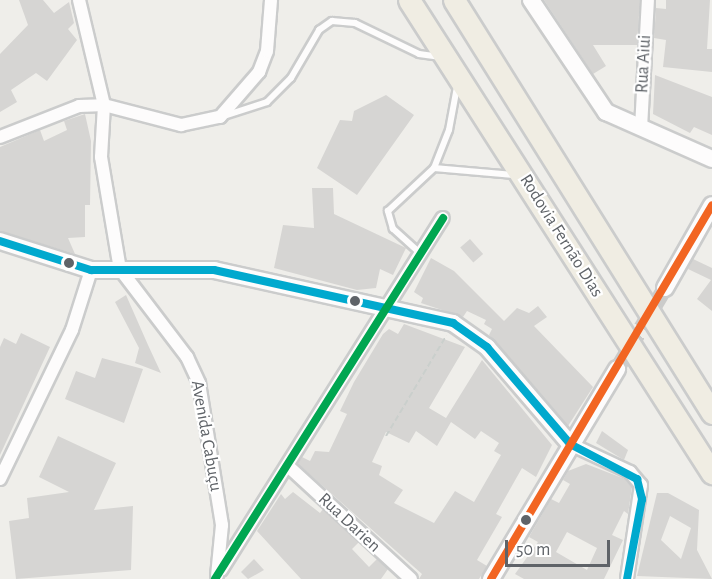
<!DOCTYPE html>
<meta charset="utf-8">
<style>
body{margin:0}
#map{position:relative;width:712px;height:579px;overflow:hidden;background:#efeeea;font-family:"Alegreya Sans",sans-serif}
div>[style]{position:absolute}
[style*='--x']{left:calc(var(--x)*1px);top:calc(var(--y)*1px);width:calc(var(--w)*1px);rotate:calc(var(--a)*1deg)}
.building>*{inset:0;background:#d6d5d3;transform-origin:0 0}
.secondary-tunnel>*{height:16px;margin-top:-8px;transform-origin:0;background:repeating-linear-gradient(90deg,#cbcbca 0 16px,transparent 0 24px)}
.path>*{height:2px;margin-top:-1px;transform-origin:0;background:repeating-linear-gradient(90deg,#cacfcc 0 6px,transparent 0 9px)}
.roads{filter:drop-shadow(2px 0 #cbcccc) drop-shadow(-2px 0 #cbcccc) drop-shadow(0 2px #cbcccc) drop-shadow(0 -2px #cbcccc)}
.lane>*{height:6px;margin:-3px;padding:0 3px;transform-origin:3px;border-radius:3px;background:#fdfcfc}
.street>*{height:12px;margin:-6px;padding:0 6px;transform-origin:6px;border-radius:6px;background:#fdfcfc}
.secondary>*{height:16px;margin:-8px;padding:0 8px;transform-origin:8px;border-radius:8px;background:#fdfcfc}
.highway>*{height:21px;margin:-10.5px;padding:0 10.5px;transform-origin:10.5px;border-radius:10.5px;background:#f0ede3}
.bus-1>*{height:8px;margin:-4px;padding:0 4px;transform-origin:4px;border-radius:4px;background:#00a9ce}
.bus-2>*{height:8px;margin:-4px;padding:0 4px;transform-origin:4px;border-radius:4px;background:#00a651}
.bus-3>*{height:8px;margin:-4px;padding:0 4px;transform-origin:4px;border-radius:4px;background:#f26522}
.dots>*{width:16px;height:16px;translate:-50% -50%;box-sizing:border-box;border:3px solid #fff;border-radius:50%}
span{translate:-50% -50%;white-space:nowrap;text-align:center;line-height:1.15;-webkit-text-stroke:4.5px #fff;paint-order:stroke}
.street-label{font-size:18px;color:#5f6368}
.scale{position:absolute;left:505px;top:540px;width:105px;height:27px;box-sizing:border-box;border:3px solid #5f6368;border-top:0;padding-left:8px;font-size:18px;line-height:21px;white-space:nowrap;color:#5f6368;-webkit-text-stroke:4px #fff;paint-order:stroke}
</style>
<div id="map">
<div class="building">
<div style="clip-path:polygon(19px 0,43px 0,54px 13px,69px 2px,74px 23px,68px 29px,77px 40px,47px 81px,36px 73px,11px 90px,17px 102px,0 112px,0 54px,28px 25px)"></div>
<div style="clip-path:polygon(544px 0,640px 0,637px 45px,593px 45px,606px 66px,593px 74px)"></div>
<div style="clip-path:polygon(666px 0,710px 0,707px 49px,712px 49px,712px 72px,663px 67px,666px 40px,654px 38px,656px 8px,666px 9px)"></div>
<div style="clip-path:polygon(655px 75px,712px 97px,712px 135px,694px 127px,690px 133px,653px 114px)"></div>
<div style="clip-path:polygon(386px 95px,414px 115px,357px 195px,317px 168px,340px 120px,352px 121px,354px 111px)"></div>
<div style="clip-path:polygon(85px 114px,91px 141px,90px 205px,85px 205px,85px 237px,68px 238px,75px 254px,0 231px,0 147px,40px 130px,44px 141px,67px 130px,64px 121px)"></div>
<div style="clip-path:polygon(312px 188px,333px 188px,334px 214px,406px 248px,393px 275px,380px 269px,376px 288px,357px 290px,274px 268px,283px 225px,314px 228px)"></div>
<div style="left:470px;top:239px;width:20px;height:13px;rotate:49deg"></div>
<div style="clip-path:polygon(431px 258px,454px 271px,504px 321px,517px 308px,529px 313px,538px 306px,547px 317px,534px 326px,593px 387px,568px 426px,489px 335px,492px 329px,484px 324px,486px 320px,467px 311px,463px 317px,421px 303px,423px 298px,414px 292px)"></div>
<div style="clip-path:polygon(693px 259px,712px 268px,712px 311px,697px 299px,711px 280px,688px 269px)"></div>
<div style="clip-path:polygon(126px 295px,148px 345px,161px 373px,135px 363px,139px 348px,115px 302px)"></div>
<div style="clip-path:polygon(evenodd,404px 324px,465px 347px,429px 408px,446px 418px,482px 360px,552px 445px,536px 477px,522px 468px,496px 514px,502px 517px,477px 560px,487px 566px,479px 579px,419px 579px,422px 574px,298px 464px,302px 457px,310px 461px,315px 451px,329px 452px,347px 414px,340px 411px,354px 382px,383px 334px,389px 329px,398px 334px,404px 324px,451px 422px,475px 439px,481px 431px,499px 443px,494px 451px,501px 455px,474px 502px,455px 491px,434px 523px,394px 503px,403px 490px,379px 475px,382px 466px,372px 462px,386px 432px,409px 443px,416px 431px,437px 446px,451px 422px)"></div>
<div style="clip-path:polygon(21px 333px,50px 347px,0 455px,0 347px,4px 338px,16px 344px)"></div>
<div style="clip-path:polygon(102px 358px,143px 369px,124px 423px,65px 399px,76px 371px,95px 378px)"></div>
<div style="clip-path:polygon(602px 431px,628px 450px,624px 460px,596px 443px)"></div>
<div style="clip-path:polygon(58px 436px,116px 463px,94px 510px,133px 506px,131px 570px,16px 579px,9px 521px,29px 518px,27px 498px,69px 492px,39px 477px)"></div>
<div style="clip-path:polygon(evenodd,586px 464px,625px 479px,632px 487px,628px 514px,624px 511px,612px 535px,623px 540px,604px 579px,524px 579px,515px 574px,538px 542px,529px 537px,551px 499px,559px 503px,570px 484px,563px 480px,568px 471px,586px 464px,567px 532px,597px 548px,587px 570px,556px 552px,567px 532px)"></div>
<div style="clip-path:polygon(293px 492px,320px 513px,323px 509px,359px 542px,352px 549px,369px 567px,377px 559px,388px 569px,381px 579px,301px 579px,257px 531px,281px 494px,285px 499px)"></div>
<div style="clip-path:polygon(evenodd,657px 493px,668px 493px,699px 510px,697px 550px,712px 579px,637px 576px,657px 493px,670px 516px,691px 528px,681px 559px,661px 540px,670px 516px)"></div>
<div style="clip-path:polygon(254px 559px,264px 570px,248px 579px,241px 572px)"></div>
</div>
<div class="secondary-tunnel">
<div style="--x:617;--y:369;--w:94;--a:-59.3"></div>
</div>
<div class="path">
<div style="--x:386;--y:436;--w:117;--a:-59"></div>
</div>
<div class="roads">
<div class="lane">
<div style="--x:224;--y:116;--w:45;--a:-18"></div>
<div style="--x:267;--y:102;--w:34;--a:-45"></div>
<div style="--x:291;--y:78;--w:56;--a:-59.7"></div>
<div style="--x:319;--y:30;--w:16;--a:-35"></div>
<div style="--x:332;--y:21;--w:23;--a:5"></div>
<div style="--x:355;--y:23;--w:71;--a:25.8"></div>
<div style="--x:419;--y:54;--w:22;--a:8"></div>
<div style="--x:434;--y:168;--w:80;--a:5"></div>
<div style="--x:421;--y:254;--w:38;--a:-138"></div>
<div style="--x:393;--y:229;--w:19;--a:-106"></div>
<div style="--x:388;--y:211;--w:63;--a:-43.1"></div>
<div style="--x:434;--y:168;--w:41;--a:-68.5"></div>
<div style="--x:449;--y:130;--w:44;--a:-79.5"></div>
</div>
<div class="street">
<div style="--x:79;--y:0;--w:108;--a:76.6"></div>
<div style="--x:104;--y:105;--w:52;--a:93.3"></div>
<div style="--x:101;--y:157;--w:114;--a:80.4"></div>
<div style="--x:120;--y:269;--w:111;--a:52.7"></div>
<div style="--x:187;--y:357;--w:29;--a:65"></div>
<div style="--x:199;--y:383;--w:144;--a:80.8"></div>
<div style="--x:222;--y:525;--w:51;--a:95.6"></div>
<div style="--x:641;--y:128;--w:128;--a:-86.9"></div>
<div style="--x:0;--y:137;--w:85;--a:-21.4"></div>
<div style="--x:79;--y:106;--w:25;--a:-2"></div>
<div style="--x:104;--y:105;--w:80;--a:14.6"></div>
<div style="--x:181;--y:125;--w:40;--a:-12"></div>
<div style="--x:220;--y:117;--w:60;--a:-49.1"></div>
<div style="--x:259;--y:72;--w:22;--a:-69"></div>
<div style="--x:267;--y:51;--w:51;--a:-85.5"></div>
<div style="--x:570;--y:444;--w:66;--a:25"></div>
<div style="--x:630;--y:472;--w:17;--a:50"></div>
<div style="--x:641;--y:485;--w:95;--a:98.5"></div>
<div style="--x:288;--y:466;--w:167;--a:42.6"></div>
<div style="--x:0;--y:479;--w:165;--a:-64.2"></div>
<div style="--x:72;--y:330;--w:63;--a:-72.4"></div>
<div style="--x:221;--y:570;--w:416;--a:-57.8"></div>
</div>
<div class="secondary">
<div style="--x:531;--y:0;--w:135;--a:56.2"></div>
<div style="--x:606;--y:112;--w:116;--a:23.9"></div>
<div style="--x:0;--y:241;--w:96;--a:17.7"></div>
<div style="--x:91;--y:270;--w:123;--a:0"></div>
<div style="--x:214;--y:270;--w:245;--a:12.5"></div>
<div style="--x:453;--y:323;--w:42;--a:35.2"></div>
<div style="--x:487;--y:347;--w:128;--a:49.4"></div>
<div style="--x:665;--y:288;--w:95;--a:-60.5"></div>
<div style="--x:491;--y:579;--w:245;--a:-59"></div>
</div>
<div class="highway">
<div style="--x:409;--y:0;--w:562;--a:57.36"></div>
<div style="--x:454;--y:0;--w:487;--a:58"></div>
</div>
</div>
<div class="bus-1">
<div style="--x:0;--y:241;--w:96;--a:17.7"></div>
<div style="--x:91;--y:270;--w:123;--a:0"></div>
<div style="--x:214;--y:270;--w:245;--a:12.5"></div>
<div style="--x:453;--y:323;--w:42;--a:35.2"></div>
<div style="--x:487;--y:347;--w:128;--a:49.4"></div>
<div style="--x:570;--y:444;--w:76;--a:27.6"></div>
<div style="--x:637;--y:479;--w:21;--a:76"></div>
<div style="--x:642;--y:499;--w:81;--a:100.6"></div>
</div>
<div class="bus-2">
<div style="--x:215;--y:579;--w:427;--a:-57.7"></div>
</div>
<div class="bus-3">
<div style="--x:491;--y:579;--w:434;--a:-59.4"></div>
</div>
<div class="dots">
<div style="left:69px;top:263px;background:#5f6368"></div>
<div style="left:355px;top:301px;background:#5f6368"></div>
<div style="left:526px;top:520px;background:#5f6368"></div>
</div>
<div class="street-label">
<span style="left:644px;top:64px;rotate:-87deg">Rua Aiui</span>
<span style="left:561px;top:236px;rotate:58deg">Rodovia Fernão Dias</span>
<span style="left:206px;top:436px;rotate:80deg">Avenida Cabuçu</span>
<span style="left:349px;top:523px;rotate:43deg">Rua Darien</span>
</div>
<div class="scale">50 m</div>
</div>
